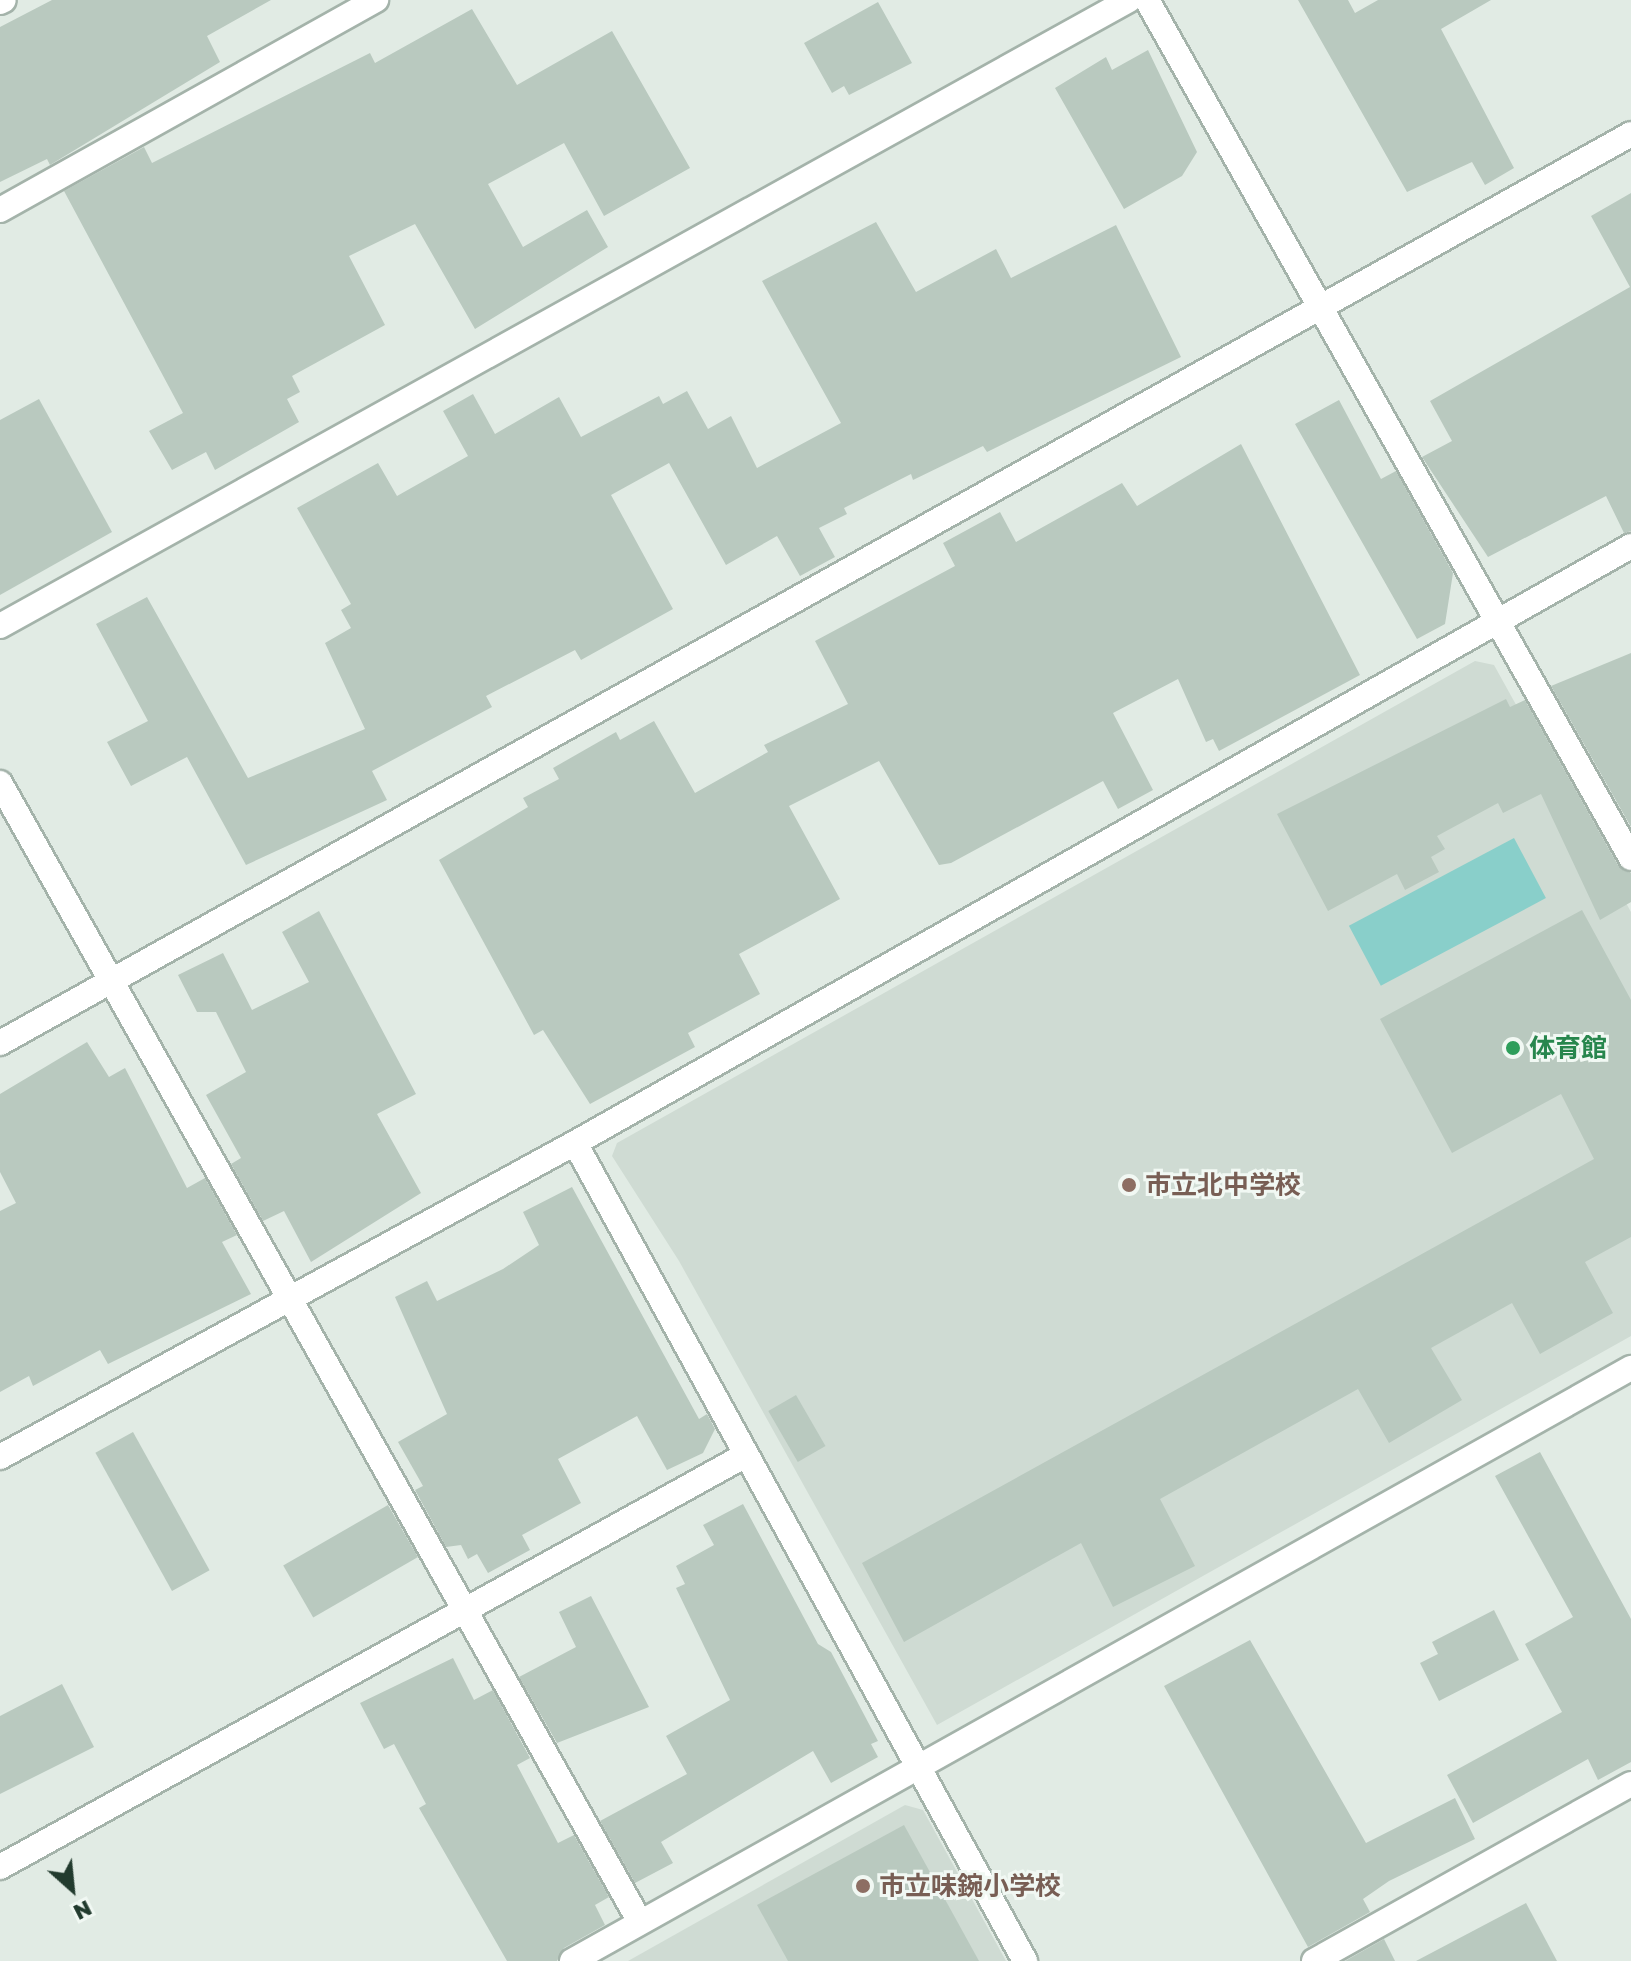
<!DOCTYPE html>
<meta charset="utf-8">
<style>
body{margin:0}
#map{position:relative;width:1631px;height:1961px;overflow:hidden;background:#e1ebe4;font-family:"Golos Text","Noto Sans JP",sans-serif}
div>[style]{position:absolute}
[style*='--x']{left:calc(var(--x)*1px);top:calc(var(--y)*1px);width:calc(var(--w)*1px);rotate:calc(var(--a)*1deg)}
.built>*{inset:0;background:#cfdbd3}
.water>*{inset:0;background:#89cfca;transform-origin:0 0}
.building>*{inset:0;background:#b9c9bf;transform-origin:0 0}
.roads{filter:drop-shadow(2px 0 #a4b3aa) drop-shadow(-2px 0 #a4b3aa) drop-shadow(0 2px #a4b3aa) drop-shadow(0 -2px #a4b3aa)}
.street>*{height:24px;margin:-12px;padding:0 12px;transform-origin:12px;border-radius:12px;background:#fff}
.dots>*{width:22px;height:22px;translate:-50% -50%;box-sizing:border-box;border:4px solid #f1f8f3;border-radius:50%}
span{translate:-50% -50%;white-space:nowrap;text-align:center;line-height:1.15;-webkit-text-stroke:6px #f1f8f3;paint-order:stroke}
.leisure-label{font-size:26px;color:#27864d;font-weight:700}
.left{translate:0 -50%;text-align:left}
.education-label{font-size:26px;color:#785e54;font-weight:700}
.north{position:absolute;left:32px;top:1849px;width:80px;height:80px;-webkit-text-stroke:6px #f1f8f3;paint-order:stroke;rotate:153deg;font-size:22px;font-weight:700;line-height:32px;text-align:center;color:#223b2e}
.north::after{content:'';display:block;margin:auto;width:28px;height:36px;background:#223b2e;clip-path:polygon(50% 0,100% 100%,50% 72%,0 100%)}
</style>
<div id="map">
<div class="built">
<div style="clip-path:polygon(1475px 661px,1494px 665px,1631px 912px,1631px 1336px,937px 1725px,679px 1261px,612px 1156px,617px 1143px)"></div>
<div style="clip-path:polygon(905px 1805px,923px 1810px,1006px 1961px,628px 1961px)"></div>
</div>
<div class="water">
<div style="left:1514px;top:838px;width:68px;height:187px;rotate:62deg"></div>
</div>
<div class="building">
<div style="clip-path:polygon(52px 0,271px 0,207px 36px,220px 62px,50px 165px,47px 159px,0 182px,0 27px)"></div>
<div style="clip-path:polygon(1298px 0,1348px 0,1355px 13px,1378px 0,1491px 0,1441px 29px,1514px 168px,1485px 185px,1472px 162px,1407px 192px)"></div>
<div style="clip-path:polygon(878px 2px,912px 63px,849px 95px,844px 86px,832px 93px,804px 43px)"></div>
<div style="clip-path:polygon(472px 9px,517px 85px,612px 31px,690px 168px,604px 216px,564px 143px,488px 184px,523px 247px,587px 210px,608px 247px,475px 329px,415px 224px,349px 256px,385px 325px,292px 376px,300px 392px,287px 399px,299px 422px,215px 470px,206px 452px,172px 470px,149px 431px,183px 413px,64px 191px,144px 147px,152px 163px,370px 53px,375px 63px)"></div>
<div style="clip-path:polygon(1148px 50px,1197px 152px,1182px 176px,1124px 209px,1055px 88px,1106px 57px,1112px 70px)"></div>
<div style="clip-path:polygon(1631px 193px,1631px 531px,1624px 533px,1606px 496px,1488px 557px,1422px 457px,1452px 441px,1430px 401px,1630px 287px,1591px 216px)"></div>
<div style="clip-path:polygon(876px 222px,916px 292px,996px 249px,1011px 278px,1116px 225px,1181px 357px,987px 452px,983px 446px,913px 480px,911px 474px,844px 508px,847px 514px,819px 528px,835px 557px,800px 576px,777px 536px,726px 565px,669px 463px,611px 495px,673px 609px,581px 660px,575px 650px,486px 696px,492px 707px,372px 771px,387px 800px,246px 865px,187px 757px,131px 786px,107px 742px,148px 721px,96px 624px,147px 597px,248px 778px,365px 729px,325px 643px,351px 628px,341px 610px,351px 604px,297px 508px,378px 463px,397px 496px,468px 456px,443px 411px,473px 394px,495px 434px,559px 397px,581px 437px,659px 396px,663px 404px,687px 391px,708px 429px,731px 416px,757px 468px,841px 423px,762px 281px)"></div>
<div style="clip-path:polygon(39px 399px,112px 532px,0 595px,0 420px)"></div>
<div style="clip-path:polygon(1339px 400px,1381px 479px,1396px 471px,1453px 573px,1445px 624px,1417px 639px,1295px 424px)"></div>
<div style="clip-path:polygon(1241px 444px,1360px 675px,1219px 751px,1213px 739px,1206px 742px,1178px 679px,1113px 713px,1153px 790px,1118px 809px,1103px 781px,951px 863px,939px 865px,879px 761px,789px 806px,840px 899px,739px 954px,760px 994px,688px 1033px,695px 1047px,590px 1104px,543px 1030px,534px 1035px,439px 860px,528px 807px,523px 798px,559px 779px,553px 768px,616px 732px,620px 740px,654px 721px,695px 793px,768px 752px,764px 745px,848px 704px,815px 641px,955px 566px,943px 543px,1000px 512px,1016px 542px,1122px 483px,1137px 506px)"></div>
<div style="clip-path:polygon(1631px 653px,1631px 827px,1551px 686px)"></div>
<div style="clip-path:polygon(1506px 699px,1510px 707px,1525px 700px,1618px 865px,1631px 873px,1631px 902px,1600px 920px,1541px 794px,1503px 813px,1498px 803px,1437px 836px,1445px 849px,1431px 857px,1439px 872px,1405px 890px,1397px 874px,1328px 911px,1277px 814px)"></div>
<div style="clip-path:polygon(1582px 910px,1631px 1000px,1631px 1237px,1585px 1262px,1613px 1313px,1540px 1354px,1512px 1303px,1431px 1348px,1462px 1400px,1389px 1443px,1358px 1389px,1160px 1499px,1195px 1566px,1113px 1607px,1081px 1543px,904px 1642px,862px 1563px,1594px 1159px,1561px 1094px,1452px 1153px,1380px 1019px)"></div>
<div style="clip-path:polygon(319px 911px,416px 1094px,377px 1114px,421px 1193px,311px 1262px,284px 1211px,263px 1221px,231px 1164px,241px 1158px,206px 1095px,246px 1072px,216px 1012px,197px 1012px,178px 975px,223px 953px,252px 1010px,309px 982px,282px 932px)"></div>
<div style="clip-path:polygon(87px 1042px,109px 1077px,125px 1068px,187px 1188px,205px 1178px,237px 1235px,222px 1242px,251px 1294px,108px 1364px,100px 1350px,33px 1386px,29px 1376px,0 1392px,0 1211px,16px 1203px,0 1172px,0 1094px)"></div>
<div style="clip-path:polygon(572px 1187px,699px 1419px,707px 1414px,715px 1429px,703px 1453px,667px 1470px,637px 1416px,558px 1459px,581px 1503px,522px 1535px,530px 1550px,488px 1573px,477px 1554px,468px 1559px,461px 1545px,446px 1547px,415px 1490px,423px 1486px,398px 1442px,447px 1414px,395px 1297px,427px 1281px,437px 1301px,503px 1269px,539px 1245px,523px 1212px)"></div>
<div style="left:796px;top:1395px;width:59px;height:32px;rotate:60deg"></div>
<div style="left:133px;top:1432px;width:158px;height:43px;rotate:61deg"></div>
<div style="clip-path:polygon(1540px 1452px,1631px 1619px,1631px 1762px,1598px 1780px,1588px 1759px,1473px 1823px,1447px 1775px,1562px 1712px,1525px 1644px,1573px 1617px,1495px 1476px)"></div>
<div style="clip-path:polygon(743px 1504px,818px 1644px,831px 1652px,878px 1741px,871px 1744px,878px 1757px,831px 1783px,813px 1751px,661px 1842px,673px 1863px,635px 1883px,600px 1821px,687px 1774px,666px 1736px,730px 1700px,676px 1588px,685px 1584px,676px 1566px,714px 1545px,703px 1525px)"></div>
<div style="left:388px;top:1505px;width:60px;height:121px;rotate:60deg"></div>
<div style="clip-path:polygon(591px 1596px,649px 1707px,557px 1743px,519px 1677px,576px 1647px,559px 1612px)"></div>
<div style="clip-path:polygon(1494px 1610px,1519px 1660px,1439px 1701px,1420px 1663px,1438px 1654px,1432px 1642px)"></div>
<div style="clip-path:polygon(1250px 1640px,1366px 1843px,1455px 1798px,1475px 1839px,1389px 1881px,1363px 1899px,1370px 1912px,1308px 1947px,1164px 1686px)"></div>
<div style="clip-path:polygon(453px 1658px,474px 1700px,493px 1690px,530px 1758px,517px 1765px,558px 1843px,574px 1835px,609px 1897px,595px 1905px,605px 1925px,564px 1948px,557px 1961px,507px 1961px,419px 1808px,426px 1804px,394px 1744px,384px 1749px,360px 1703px)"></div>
<div style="clip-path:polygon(62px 1684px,94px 1747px,0 1794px,0 1716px)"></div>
<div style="clip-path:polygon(904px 1825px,979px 1961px,788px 1961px,757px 1905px)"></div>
<div style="clip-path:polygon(1526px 1903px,1557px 1961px,1416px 1961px)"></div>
<div style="clip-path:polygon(1384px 1939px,1395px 1961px,1345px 1961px)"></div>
</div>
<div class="roads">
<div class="street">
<div style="--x:1147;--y:0;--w:985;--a:60.57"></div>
<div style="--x:0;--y:2;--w:4;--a:-27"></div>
<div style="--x:0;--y:210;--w:431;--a:-29.2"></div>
<div style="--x:0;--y:626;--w:1291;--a:-29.01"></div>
<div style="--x:0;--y:783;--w:1306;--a:60.67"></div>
<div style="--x:0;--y:1043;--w:1867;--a:-29.13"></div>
<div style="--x:575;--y:1143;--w:934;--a:61.18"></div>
<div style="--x:0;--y:1457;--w:655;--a:-28.64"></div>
<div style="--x:575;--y:1143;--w:1213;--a:-29.48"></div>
<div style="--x:0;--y:1867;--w:850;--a:-28.92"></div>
<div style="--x:572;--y:1961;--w:1214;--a:-29.25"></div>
<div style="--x:1314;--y:1961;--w:363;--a:-29.2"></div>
</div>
</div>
<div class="dots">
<div style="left:1513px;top:1048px;background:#2e9e5b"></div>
<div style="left:1129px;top:1185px;background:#8d6e63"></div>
<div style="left:863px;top:1886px;background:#8d6e63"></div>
</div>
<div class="leisure-label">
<span class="left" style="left:1529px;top:1048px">体育館</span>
</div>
<div class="education-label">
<span class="left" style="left:1145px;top:1185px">市立北中学校</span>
<span class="left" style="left:879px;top:1886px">市立味鋺小学校</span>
</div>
<div class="north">N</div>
</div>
